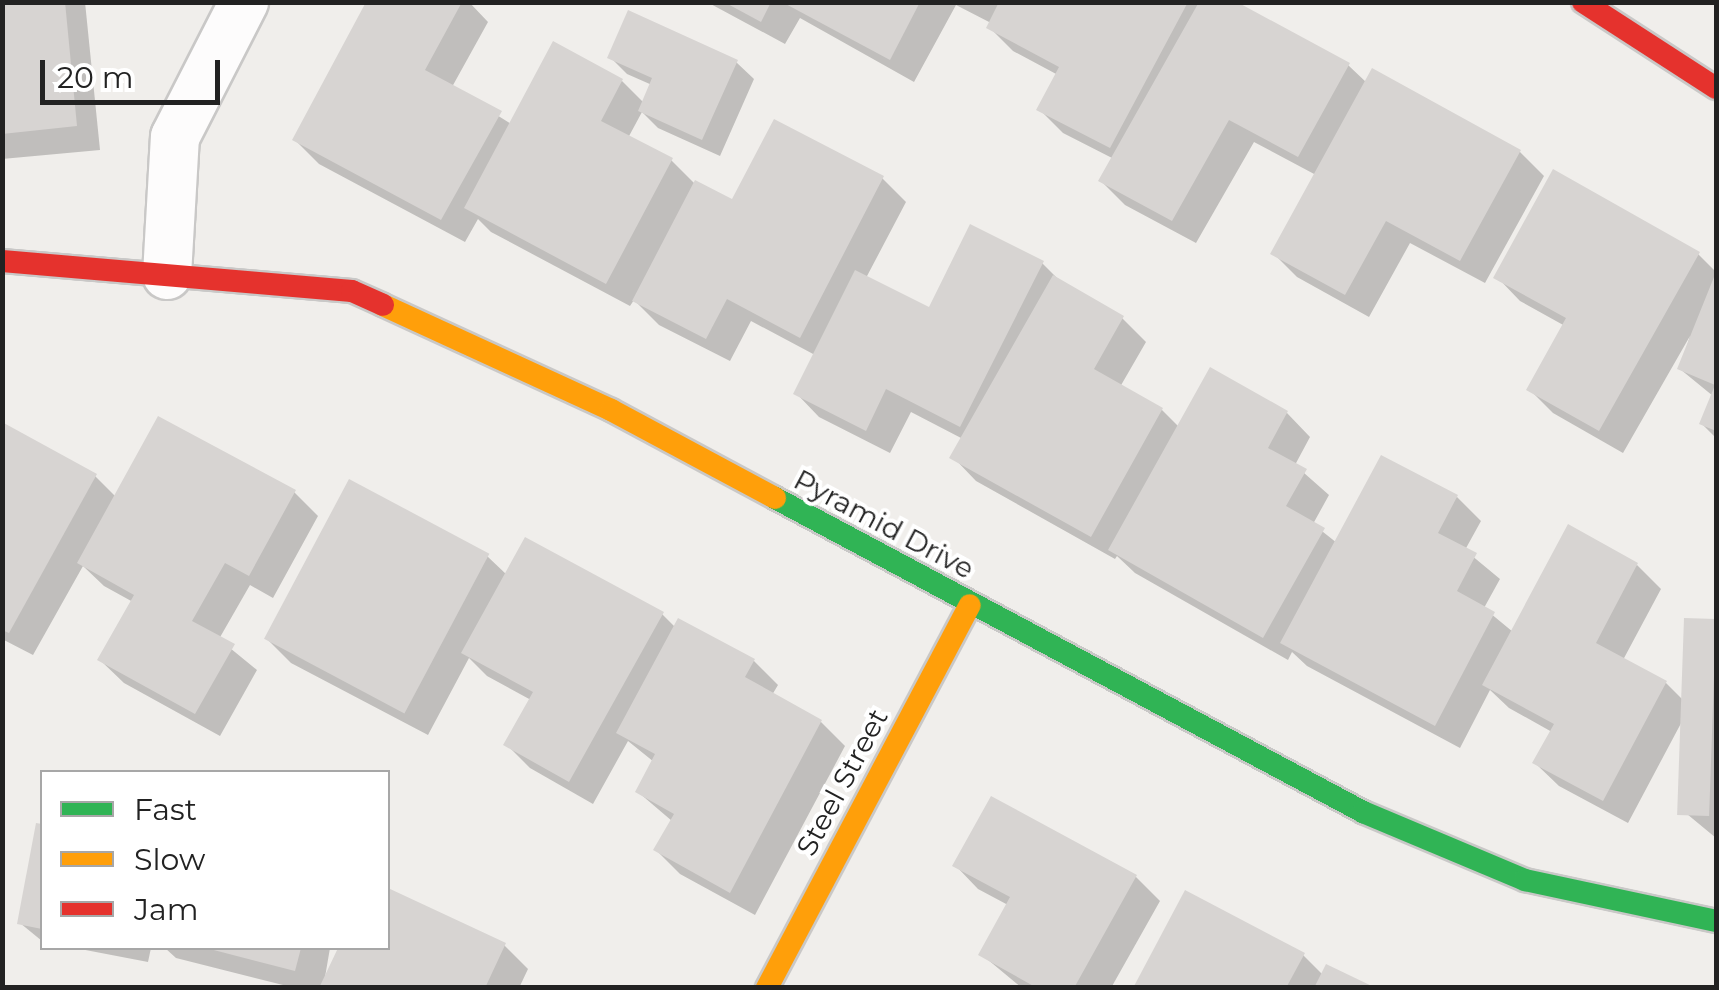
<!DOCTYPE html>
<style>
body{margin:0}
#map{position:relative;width:1719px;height:990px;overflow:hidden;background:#f0eeeb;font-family:Montserrat,sans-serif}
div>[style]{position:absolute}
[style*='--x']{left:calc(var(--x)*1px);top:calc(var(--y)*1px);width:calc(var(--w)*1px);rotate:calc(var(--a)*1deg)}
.shadow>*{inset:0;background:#0003}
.building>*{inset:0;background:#d7d4d2;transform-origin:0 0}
.roads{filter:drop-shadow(2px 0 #c9c8c7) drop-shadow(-2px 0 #c9c8c7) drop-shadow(0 2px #c9c8c7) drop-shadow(0 -2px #c9c8c7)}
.street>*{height:48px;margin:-24px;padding:0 24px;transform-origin:24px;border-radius:24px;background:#fdfcfc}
.fast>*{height:22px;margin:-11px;padding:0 11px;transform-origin:11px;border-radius:11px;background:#30b455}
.slow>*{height:22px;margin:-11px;padding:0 11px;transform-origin:11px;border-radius:11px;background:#ff9f0a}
.jam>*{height:22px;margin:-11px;padding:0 11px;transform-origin:11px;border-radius:11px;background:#e5322d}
span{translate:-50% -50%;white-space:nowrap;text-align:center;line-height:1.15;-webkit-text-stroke:8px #fff;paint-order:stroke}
.street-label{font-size:28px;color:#222}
.frame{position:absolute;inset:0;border:5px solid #222;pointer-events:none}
.legend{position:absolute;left:40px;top:770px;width:350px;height:180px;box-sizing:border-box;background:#fff;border:2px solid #a7a7a7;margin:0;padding:12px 18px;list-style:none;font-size:30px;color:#222}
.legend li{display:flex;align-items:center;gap:20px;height:50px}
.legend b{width:50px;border:2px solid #a7a7a7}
.scale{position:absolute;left:40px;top:60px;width:180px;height:45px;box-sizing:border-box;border:5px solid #222;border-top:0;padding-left:12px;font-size:30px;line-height:35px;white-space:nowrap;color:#222;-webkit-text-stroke:8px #fff;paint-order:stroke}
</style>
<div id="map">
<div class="shadow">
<div style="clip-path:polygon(2px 2px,85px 2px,100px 150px,2px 159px)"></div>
<div style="clip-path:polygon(369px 2px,469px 2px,488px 22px,452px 87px,511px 124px,622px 81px,644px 103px,652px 85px,627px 74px,610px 57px,736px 62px,754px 79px,720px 156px,658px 128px,642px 112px,628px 138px,671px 160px,694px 183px,733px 203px,882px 178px,906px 202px,866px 278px,930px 310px,1042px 263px,1063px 284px,1122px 318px,1146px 342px,1120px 387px,1162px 410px,1179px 427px,1287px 413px,1310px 437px,1295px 465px,1329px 495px,1313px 524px,1337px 543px,1457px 497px,1481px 521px,1465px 550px,1500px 579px,1484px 608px,1513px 632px,1637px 565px,1661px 589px,1623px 660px,1666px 683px,1687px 704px,1687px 621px,1716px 621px,1716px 838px,1687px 814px,1687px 712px,1628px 823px,1559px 786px,1535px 763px,1552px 732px,1509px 708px,1490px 690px,1460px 748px,1307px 666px,1292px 652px,1288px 660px,1135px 573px,1117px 556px,1115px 559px,976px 481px,953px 457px,963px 439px,911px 412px,890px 453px,819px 417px,796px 393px,815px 355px,751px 321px,730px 361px,659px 325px,634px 300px,630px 306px,491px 232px,478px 219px,465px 242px,319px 164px,295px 140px)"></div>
<div style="clip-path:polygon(707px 2px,1232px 2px,1348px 65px,1367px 83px,1520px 152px,1544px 176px,1485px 283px,1410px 243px,1369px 317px,1297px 277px,1273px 253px,1316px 175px,1254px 142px,1196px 243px,1125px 205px,1101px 181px,1114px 159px,1063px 133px,1039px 109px,1058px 75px,1013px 51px,989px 27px,991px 23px,956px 5px,914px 82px,800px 18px,785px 44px)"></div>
<div style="clip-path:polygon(1698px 254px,1716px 272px,1716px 438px,1702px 424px,1713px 396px,1680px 369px,1690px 336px,1623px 453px,1553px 413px,1529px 389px,1565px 326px,1520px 301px,1497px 277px)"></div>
<div style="clip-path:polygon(2px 425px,95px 476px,116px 497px,294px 492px,318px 516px,273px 598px,250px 585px,219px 639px,257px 670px,220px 736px,124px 683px,100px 660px,133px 602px,104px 586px,83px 566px,33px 655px,2px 639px)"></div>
<div style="clip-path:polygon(487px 556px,507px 575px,662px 614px,675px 627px,679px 621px,754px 661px,778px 685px,772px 695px,821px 722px,845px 746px,755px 915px,680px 874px,656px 850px,672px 821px,638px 792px,654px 762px,628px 741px,593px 804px,530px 768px,506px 744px,531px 700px,487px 676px,469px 658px,428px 735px,291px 663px,267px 639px)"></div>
<div style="clip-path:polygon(38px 826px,42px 827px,42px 941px,20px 923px)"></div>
<div style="clip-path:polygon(955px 865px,1136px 877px,1160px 901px,1111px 988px,1022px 988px,981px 954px,1008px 905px,978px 889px)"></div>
<div style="clip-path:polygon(388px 890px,504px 945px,528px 969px,519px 988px,295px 988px,176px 958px,165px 948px,330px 948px,324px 983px,341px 948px,388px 948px)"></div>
<div style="clip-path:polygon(75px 948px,151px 948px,148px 962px)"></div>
<div style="clip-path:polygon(1303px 955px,1323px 975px,1370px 988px,1135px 988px)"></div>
</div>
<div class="building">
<div style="clip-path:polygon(2px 2px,65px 2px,77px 126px,2px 134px)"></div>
<div style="clip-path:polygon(366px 2px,462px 2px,425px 70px,502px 111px,441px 220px,292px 140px)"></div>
<div style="clip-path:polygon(724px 2px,771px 2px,761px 22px)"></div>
<div style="clip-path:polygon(782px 2px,920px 2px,890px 60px)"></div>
<div style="clip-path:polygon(999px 2px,1188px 2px,1110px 148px,1036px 110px,1059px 67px,986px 28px)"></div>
<div style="clip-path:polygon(1199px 2px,1237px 2px,1350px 63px,1298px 157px,1229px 120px,1172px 221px,1098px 181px)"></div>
<div style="clip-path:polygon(628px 10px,738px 60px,702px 140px,638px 111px,652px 78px,607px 58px)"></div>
<div style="clip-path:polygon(553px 41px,623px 79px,601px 121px,673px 158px,606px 284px,464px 208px)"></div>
<div style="clip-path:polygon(1372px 68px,1521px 150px,1460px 261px,1386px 221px,1345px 295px,1270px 254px)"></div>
<div style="clip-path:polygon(774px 119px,884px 176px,800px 338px,727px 299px,706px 339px,632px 301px,695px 180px,732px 199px)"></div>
<div style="clip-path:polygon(1553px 169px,1700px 252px,1599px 431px,1526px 390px,1566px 318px,1493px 278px)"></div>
<div style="clip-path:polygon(970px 224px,1044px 261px,960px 427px,886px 389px,866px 431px,793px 394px,855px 270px,929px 307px)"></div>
<div style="clip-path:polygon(1716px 272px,1716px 431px,1699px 424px,1715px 385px,1677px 369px)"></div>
<div style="clip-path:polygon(1053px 275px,1124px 316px,1094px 369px,1163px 408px,1091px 537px,949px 458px)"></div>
<div style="clip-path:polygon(1210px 367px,1288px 411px,1268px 448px,1307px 469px,1286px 506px,1325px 528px,1263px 638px,1108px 550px)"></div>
<div style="clip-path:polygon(158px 416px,296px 490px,249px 576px,225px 563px,192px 621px,235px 644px,195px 714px,97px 660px,134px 595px,77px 563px)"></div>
<div style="clip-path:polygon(2px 422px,97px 474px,9px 633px,2px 630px)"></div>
<div style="clip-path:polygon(1381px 455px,1458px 495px,1438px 533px,1477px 553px,1457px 591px,1495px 612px,1435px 726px,1280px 643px)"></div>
<div style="left:349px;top:479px;width:159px;height:181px;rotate:28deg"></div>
<div style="clip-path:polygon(1568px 524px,1638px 563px,1596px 643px,1667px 681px,1603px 801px,1532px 763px,1554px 724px,1482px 685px)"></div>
<div style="clip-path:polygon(525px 537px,664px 612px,569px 782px,503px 745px,533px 692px,461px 653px)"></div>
<div style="clip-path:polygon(678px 618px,755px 659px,745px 677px,822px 720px,730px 893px,653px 850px,674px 814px,635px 792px,655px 754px,616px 733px)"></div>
<div style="left:1684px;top:618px;width:32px;height:197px;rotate:2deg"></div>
<div style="clip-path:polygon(991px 796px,1137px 875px,1074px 988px,1037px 988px,978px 955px,1010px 897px,952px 866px)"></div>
<div style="clip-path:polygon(36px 823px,42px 824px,42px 929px,17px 924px)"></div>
<div style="clip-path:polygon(388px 888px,506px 943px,485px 988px,319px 988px,338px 948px,388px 948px)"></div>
<div style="clip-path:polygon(1185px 890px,1305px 953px,1286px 988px,1133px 988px)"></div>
<div style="clip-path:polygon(206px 948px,301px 948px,295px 971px)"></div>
<div style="clip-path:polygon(1326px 964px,1376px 988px,1314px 988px)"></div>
</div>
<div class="roads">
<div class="street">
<div style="--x:167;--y:275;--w:138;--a:-86.7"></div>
<div style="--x:175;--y:137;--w:152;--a:-62.9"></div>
</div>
<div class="fast">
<div style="--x:775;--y:498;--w:667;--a:28.1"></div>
<div style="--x:1363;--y:812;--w:176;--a:22.8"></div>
<div style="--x:1525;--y:880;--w:195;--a:12.1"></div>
</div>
<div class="slow">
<div style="--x:383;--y:305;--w:251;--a:24.7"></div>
<div style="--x:611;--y:410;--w:186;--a:28.2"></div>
<div style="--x:767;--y:988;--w:433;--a:-62.1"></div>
</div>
<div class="jam">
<div style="--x:1583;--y:2;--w:158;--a:32.9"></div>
<div style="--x:2;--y:261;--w:351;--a:4.9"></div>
<div style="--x:352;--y:291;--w:34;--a:24"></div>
</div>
</div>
<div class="street-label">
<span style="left:884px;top:524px;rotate:28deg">Pyramid Drive</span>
<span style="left:842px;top:782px;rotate:-62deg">Steel Street</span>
</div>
<div class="frame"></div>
<ul class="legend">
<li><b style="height:12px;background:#30b455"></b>Fast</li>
<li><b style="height:12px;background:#ff9f0a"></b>Slow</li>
<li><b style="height:12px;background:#e5322d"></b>Jam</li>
</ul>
<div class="scale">20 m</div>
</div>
